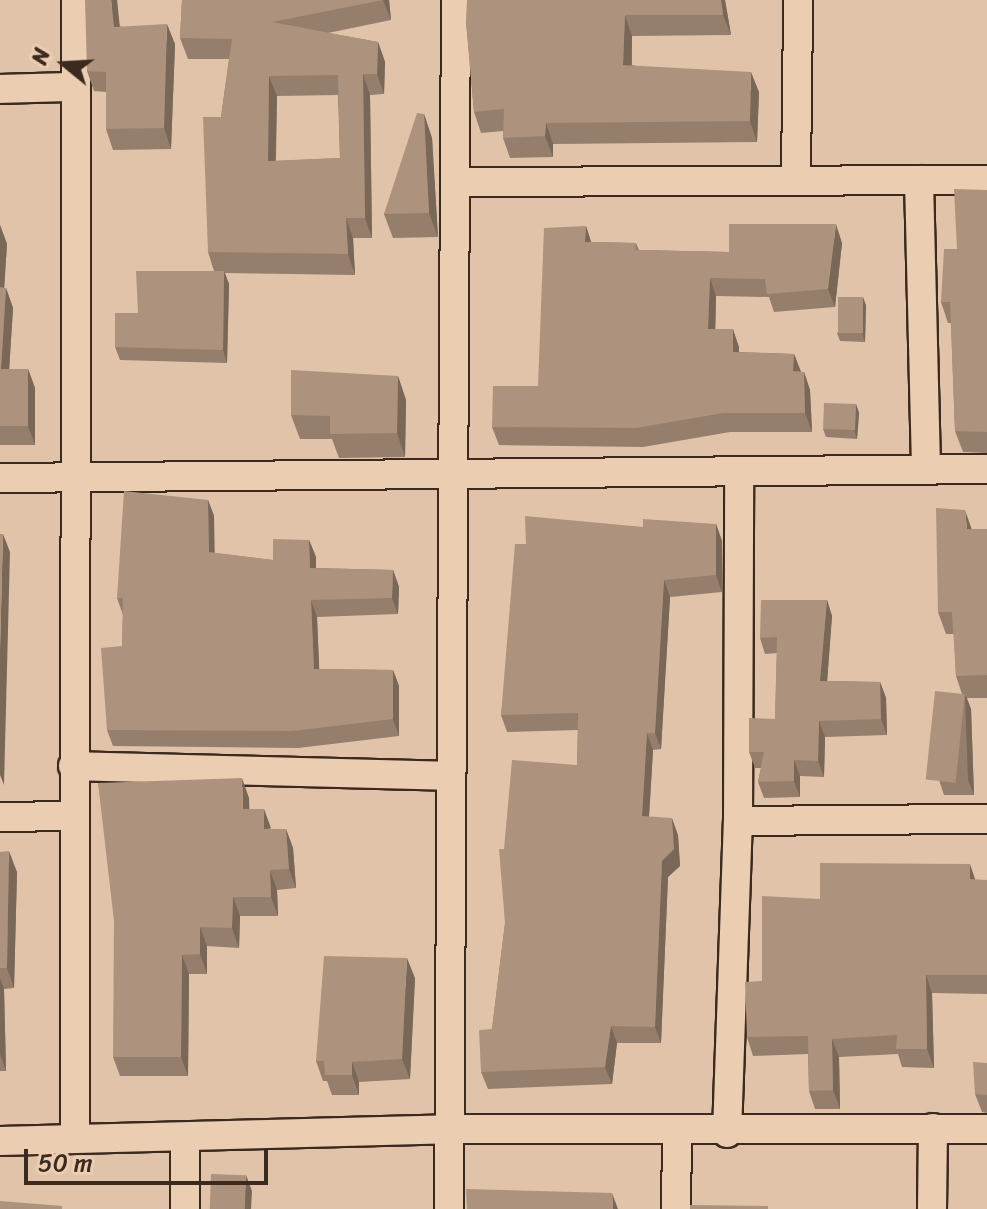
<!DOCTYPE html>
<style>
body{margin:0}
#map{position:relative;width:987px;height:1209px;overflow:hidden;background:#e0c3a9;font-family:Sriracha,sans-serif}
div>[style]{position:absolute}
[style*='--x']{left:calc(var(--x)*1px);top:calc(var(--y)*1px);width:calc(var(--w)*1px);rotate:calc(var(--a)*1deg)}
.roads{filter:drop-shadow(2px 0 #3b2a1e) drop-shadow(-2px 0 #3b2a1e) drop-shadow(0 2px #3b2a1e) drop-shadow(0 -2px #3b2a1e)}
.street>*{height:28px;margin:-14px;padding:0 14px;transform-origin:14px;border-radius:14px;background:#ebcdb2}
.wall>*{inset:0;background:#957e6c}
.shaded-wall>*{inset:0;background:#796758}
.building>*{inset:0;background:#ad937e;transform-origin:0 0}
span{translate:-50% -50%;white-space:nowrap;text-align:center;line-height:1.15;-webkit-text-stroke:7px #ebcdb2;paint-order:stroke}
.north{position:absolute;left:24px;top:24px;width:80px;height:80px;-webkit-text-stroke:6px #ebcdb2;paint-order:stroke;rotate:288deg;font-size:22px;font-weight:700;line-height:32px;text-align:center;color:#3b2a1e}
.north::after{content:'';display:block;margin:auto;width:28px;height:36px;background:#3b2a1e;clip-path:polygon(50% 0,100% 100%,50% 72%,0 100%)}
.scale{position:absolute;left:24px;top:1149px;width:244px;height:36px;box-sizing:border-box;border:4px solid #3b2a1e;border-top:0;padding-left:10px;font-size:24px;line-height:28px;white-space:nowrap;color:#3b2a1e;-webkit-text-stroke:6px #ebcdb2;paint-order:stroke}
</style>
<div id="map">
<div class="roads">
<div class="street">
<div style="--x:0;--y:89;--w:72;--a:-1.6"></div>
<div style="--x:796;--y:175;--w:175;--a:-89.3"></div>
<div style="--x:919;--y:180;--w:287;--a:88.6"></div>
<div style="--x:455;--y:182;--w:532;--a:-0.22"></div>
<div style="--x:0;--y:478;--w:987;--a:-0.52"></div>
<div style="--x:73;--y:766;--w:378;--a:1.5"></div>
<div style="--x:0;--y:817;--w:73;--a:-0.8"></div>
<div style="--x:738;--y:821;--w:249;--a:-0.5"></div>
<div style="--x:727;--y:1133;--w:312;--a:-88"></div>
<div style="--x:738;--y:821;--w:346;--a:-89.8"></div>
<div style="--x:185;--y:1137;--w:72;--a:90"></div>
<div style="--x:75;--y:1138;--w:1138;--a:-89.95"></div>
<div style="--x:0;--y:1141;--w:449;--a:-1.5"></div>
<div style="--x:449;--y:1129;--w:538;--a:0"></div>
<div style="--x:449;--y:1209;--w:1209;--a:-89.67"></div>
<div style="--x:676;--y:1209;--w:75;--a:-89.2"></div>
<div style="--x:932;--y:1209;--w:81;--a:-89.3"></div>
</div>
</div>
<div class="wall">
<div style="clip-path:polygon(117px 0,119px 26px,175px 44px,171px 149px,113px 150px,106px 129px,106px 92px,94px 91px,87px 71px)"></div>
<div style="clip-path:polygon(evenodd,182px 0,389px 0,391px 20px,328px 33px,378px 42px,385px 62px,384px 94px,370px 95px,372px 238px,353px 238px,355px 275px,225px 273px,229px 284px,227px 363px,120px 360px,115px 347px,138px 313px,214px 271px,208px 252px,221px 117px,229px 59px,188px 59px,180px 38px,182px 0,338px 95px,340px 158px,276px 161px,277px 96px,338px 95px)"></div>
<div style="clip-path:polygon(725px 0,731px 35px,632px 36px,632px 65px,759px 92px,757px 142px,553px 144px,553px 157px,510px 158px,503px 138px,503px 131px,481px 133px,474px 112px,466px 21px)"></div>
<div style="clip-path:polygon(424px 114px,432px 138px,438px 237px,393px 238px,384px 214px)"></div>
<div style="clip-path:polygon(987px 190px,987px 453px,963px 452px,955px 431px,951px 323px,948px 323px,941px 302px,957px 249px)"></div>
<div style="clip-path:polygon(0 225px,7px 244px,4px 288px,6px 288px,13px 308px,9px 369px,28px 369px,35px 388px,35px 445px,0 445px)"></div>
<div style="clip-path:polygon(586px 226px,591px 242px,636px 243px,639px 250px,729px 252px,842px 243px,835px 307px,774px 312px,769px 297px,716px 296px,715px 329px,739px 347px,739px 352px,794px 354px,801px 372px,804px 372px,810px 390px,812px 432px,730px 432px,643px 447px,499px 445px,492px 427px,538px 386px)"></div>
<div style="clip-path:polygon(866px 305px,865px 342px,840px 341px,837px 333px)"></div>
<div style="clip-path:polygon(398px 376px,406px 400px,405px 457px,339px 458px,332px 439px,300px 439px,291px 415px)"></div>
<div style="clip-path:polygon(856px 404px,859px 413px,857px 439px,826px 437px,823px 429px)"></div>
<div style="clip-path:polygon(208px 500px,214px 516px,214px 553px,273px 560px,309px 540px,316px 557px,316px 568px,393px 570px,399px 587px,398px 614px,317px 617px,319px 669px,393px 670px,399px 686px,399px 736px,298px 748px,113px 746px,107px 730px,122px 646px,123px 615px,117px 598px)"></div>
<div style="clip-path:polygon(716px 524px,722px 541px,722px 592px,670px 597px,661px 749px,653px 750px,649px 817px,678px 835px,680px 866px,668px 877px,661px 1043px,617px 1043px,612px 1084px,488px 1089px,481px 1072px,492px 1029px,505px 923px,504px 849px,577px 765px,578px 730px,507px 732px,501px 715px,526px 544px,643px 527px)"></div>
<div style="clip-path:polygon(971px 529px,987px 529px,987px 698px,967px 698px,971px 709px,974px 795px,944px 795px,939px 780px,962px 694px,956px 676px,954px 634px,946px 634px,938px 612px)"></div>
<div style="clip-path:polygon(827px 600px,832px 616px,827px 681px,880px 682px,886px 698px,887px 735px,825px 737px,824px 777px,800px 776px,800px 797px,764px 798px,758px 782px,761px 768px,755px 768px,749px 752px,775px 719px,777px 653px,765px 654px,760px 638px)"></div>
<div style="clip-path:polygon(249px 798px,249px 809px,271px 829px,286px 829px,293px 848px,296px 888px,277px 890px,278px 916px,240px 916px,239px 948px,207px 946px,207px 974px,189px 974px,188px 1076px,120px 1076px,113px 1057px)"></div>
<div style="clip-path:polygon(0 852px,17px 872px,14px 988px,4px 989px,6px 1071px,0 1071px)"></div>
<div style="clip-path:polygon(975px 880px,987px 880px,987px 994px,932px 993px,934px 1068px,902px 1067px,898px 1054px,839px 1057px,840px 1109px,815px 1109px,809px 1091px,808px 1054px,753px 1056px,747px 1037px,762px 981px,820px 899px)"></div>
<div style="clip-path:polygon(415px 978px,410px 1079px,359px 1082px,359px 1095px,332px 1095px,327px 1081px,323px 1081px,316px 1061px)"></div>
<div style="clip-path:polygon(987px 1063px,987px 1113px,982px 1112px,975px 1094px)"></div>
</div>
<div class="shaded-wall">
<div style="clip-path:polygon(111px 0,117px 0,122px 47px,114px 27px)"></div>
<div style="clip-path:polygon(383px 0,389px 0,391px 20px)"></div>
<div style="clip-path:polygon(721px 0,725px 0,731px 35px,723px 15px)"></div>
<div style="clip-path:polygon(625px 15px,632px 36px,631px 86px,623px 65px)"></div>
<div style="clip-path:polygon(167px 24px,175px 44px,171px 149px,164px 128px)"></div>
<div style="clip-path:polygon(378px 42px,385px 62px,384px 94px,377px 74px)"></div>
<div style="clip-path:polygon(751px 72px,759px 92px,757px 142px,750px 121px)"></div>
<div style="clip-path:polygon(363px 74px,370px 95px,372px 238px,365px 218px)"></div>
<div style="clip-path:polygon(269px 76px,277px 96px,275px 182px,268px 161px)"></div>
<div style="clip-path:polygon(424px 114px,432px 138px,438px 237px,429px 213px)"></div>
<div style="clip-path:polygon(546px 123px,553px 144px,553px 157px,545px 136px)"></div>
<div style="clip-path:polygon(346px 218px,353px 238px,355px 275px,348px 254px)"></div>
<div style="clip-path:polygon(836px 224px,842px 243px,835px 307px,828px 289px)"></div>
<div style="clip-path:polygon(0 225px,7px 244px,3px 306px,0 297px)"></div>
<div style="clip-path:polygon(586px 226px,592px 245px,585px 242px)"></div>
<div style="clip-path:polygon(224px 271px,229px 284px,227px 363px,223px 350px)"></div>
<div style="clip-path:polygon(710px 278px,716px 296px,715px 347px,708px 329px)"></div>
<div style="clip-path:polygon(6px 288px,13px 308px,8px 388px,1px 369px)"></div>
<div style="clip-path:polygon(863px 297px,866px 305px,865px 342px,862px 333px)"></div>
<div style="clip-path:polygon(733px 329px,739px 347px,739px 370px,733px 352px)"></div>
<div style="clip-path:polygon(794px 354px,801px 372px,793px 371px)"></div>
<div style="clip-path:polygon(28px 369px,35px 388px,35px 445px,28px 426px)"></div>
<div style="clip-path:polygon(804px 372px,810px 390px,812px 432px,805px 413px)"></div>
<div style="clip-path:polygon(398px 376px,406px 400px,405px 457px,397px 433px)"></div>
<div style="clip-path:polygon(856px 404px,859px 413px,857px 439px,854px 430px)"></div>
<div style="clip-path:polygon(208px 500px,214px 516px,215px 569px,209px 552px)"></div>
<div style="clip-path:polygon(965px 510px,973px 533px,967px 529px)"></div>
<div style="clip-path:polygon(716px 524px,722px 541px,722px 592px,716px 575px)"></div>
<div style="clip-path:polygon(3px 534px,10px 552px,4px 785px,0 775px,0 649px)"></div>
<div style="clip-path:polygon(309px 540px,316px 557px,316px 585px,310px 568px)"></div>
<div style="clip-path:polygon(393px 570px,399px 587px,398px 614px,392px 598px)"></div>
<div style="clip-path:polygon(664px 580px,670px 597px,661px 749px,655px 733px)"></div>
<div style="clip-path:polygon(311px 600px,317px 617px,320px 686px,314px 669px)"></div>
<div style="clip-path:polygon(827px 600px,832px 616px,826px 697px,820px 681px)"></div>
<div style="clip-path:polygon(393px 670px,399px 686px,399px 736px,393px 719px)"></div>
<div style="clip-path:polygon(880px 682px,886px 698px,887px 735px,881px 719px)"></div>
<div style="clip-path:polygon(965px 694px,971px 709px,974px 795px,968px 780px)"></div>
<div style="clip-path:polygon(819px 721px,825px 737px,824px 777px,818px 761px)"></div>
<div style="clip-path:polygon(647px 733px,653px 750px,648px 833px,642px 816px)"></div>
<div style="clip-path:polygon(794px 760px,800px 776px,800px 797px,794px 781px)"></div>
<div style="clip-path:polygon(242px 778px,249px 798px,250px 829px,243px 809px)"></div>
<div style="clip-path:polygon(264px 809px,271px 828px,264px 829px)"></div>
<div style="clip-path:polygon(672px 818px,678px 835px,680px 866px,668px 877px,661px 1043px,655px 1027px,662px 861px)"></div>
<div style="clip-path:polygon(286px 829px,293px 848px,296px 888px,289px 869px)"></div>
<div style="clip-path:polygon(9px 851px,17px 872px,14px 988px,7px 968px)"></div>
<div style="clip-path:polygon(970px 864px,976px 882px,970px 879px)"></div>
<div style="clip-path:polygon(270px 870px,277px 890px,278px 916px,271px 897px)"></div>
<div style="clip-path:polygon(233px 897px,240px 916px,239px 948px,232px 928px)"></div>
<div style="clip-path:polygon(200px 927px,207px 946px,207px 974px,200px 954px)"></div>
<div style="clip-path:polygon(182px 955px,189px 974px,188px 1076px,181px 1057px)"></div>
<div style="clip-path:polygon(407px 958px,415px 978px,410px 1079px,402px 1059px)"></div>
<div style="clip-path:polygon(926px 975px,932px 993px,934px 1068px,927px 1049px)"></div>
<div style="clip-path:polygon(0 978px,4px 989px,6px 1071px,0 1054px)"></div>
<div style="clip-path:polygon(611px 1026px,617px 1043px,612px 1084px,605px 1067px)"></div>
<div style="clip-path:polygon(832px 1039px,839px 1057px,840px 1109px,833px 1090px)"></div>
<div style="clip-path:polygon(352px 1062px,359px 1082px,359px 1095px,352px 1075px)"></div>
<div style="clip-path:polygon(246px 1175px,252px 1191px,251px 1209px,244px 1209px)"></div>
<div style="clip-path:polygon(612px 1193px,618px 1209px,613px 1209px)"></div>
</div>
<div class="building">
<div style="clip-path:polygon(85px 0,111px 0,114px 27px,167px 24px,164px 128px,106px 129px,106px 72px,87px 71px)"></div>
<div style="clip-path:polygon(evenodd,182px 0,383px 0,272px 22px,378px 42px,377px 74px,363px 74px,365px 218px,346px 218px,348px 254px,208px 252px,203px 117px,221px 117px,232px 39px,180px 38px,182px 0,338px 75px,340px 158px,268px 161px,269px 76px,338px 75px)"></div>
<div style="clip-path:polygon(467px 0,721px 0,723px 15px,625px 15px,623px 65px,751px 72px,750px 121px,546px 123px,545px 136px,503px 138px,504px 109px,474px 112px,466px 21px)"></div>
<div style="clip-path:polygon(417px 113px,424px 114px,429px 213px,384px 214px)"></div>
<div style="clip-path:polygon(954px 189px,987px 190px,987px 432px,955px 431px,950px 302px,941px 302px,944px 249px,957px 249px)"></div>
<div style="clip-path:polygon(729px 224px,836px 224px,828px 289px,767px 294px,765px 279px,710px 278px,708px 329px,733px 329px,733px 352px,794px 354px,793px 371px,804px 372px,805px 413px,723px 413px,636px 428px,492px 427px,493px 386px,538px 386px,544px 228px,586px 226px,585px 242px,636px 243px,635px 250px,729px 252px)"></div>
<div style="clip-path:polygon(136px 271px,224px 271px,223px 350px,115px 347px,115px 313px,138px 313px)"></div>
<div style="clip-path:polygon(0 287px,6px 288px,1px 369px,28px 369px,28px 426px,0 426px)"></div>
<div style="left:838px;top:297px;width:25px;height:36px"></div>
<div style="clip-path:polygon(291px 370px,398px 376px,397px 433px,330px 434px,330px 416px,291px 415px)"></div>
<div style="left:824px;top:403px;width:32px;height:26px;rotate:2deg"></div>
<div style="clip-path:polygon(124px 491px,208px 500px,209px 552px,273px 560px,273px 539px,309px 540px,310px 568px,393px 570px,392px 598px,311px 600px,314px 669px,393px 670px,393px 719px,292px 731px,107px 730px,101px 648px,122px 646px,123px 598px,117px 598px)"></div>
<div style="clip-path:polygon(936px 508px,965px 510px,967px 529px,987px 529px,987px 675px,956px 676px,952px 612px,938px 612px)"></div>
<div style="clip-path:polygon(525px 516px,643px 527px,643px 519px,716px 524px,716px 575px,664px 580px,655px 733px,647px 733px,642px 816px,672px 818px,674px 849px,662px 861px,655px 1027px,611px 1026px,605px 1067px,481px 1072px,479px 1030px,492px 1029px,505px 923px,499px 849px,504px 849px,512px 760px,577px 765px,578px 713px,501px 715px,515px 544px,526px 544px)"></div>
<div style="clip-path:polygon(0 534px,3px 534px,0 649px)"></div>
<div style="clip-path:polygon(761px 600px,827px 600px,820px 681px,880px 682px,881px 719px,819px 721px,818px 761px,794px 760px,794px 781px,758px 782px,764px 752px,749px 752px,749px 718px,775px 719px,777px 637px,760px 638px)"></div>
<div style="left:935px;top:691px;width:30px;height:89px;rotate:6deg"></div>
<div style="clip-path:polygon(242px 778px,243px 809px,264px 809px,264px 829px,286px 829px,289px 869px,270px 870px,271px 897px,233px 897px,232px 928px,200px 927px,200px 954px,182px 955px,181px 1057px,113px 1057px,114px 921px,98px 783px)"></div>
<div style="clip-path:polygon(9px 851px,7px 968px,0 968px,0 852px)"></div>
<div style="clip-path:polygon(820px 863px,970px 864px,970px 879px,987px 880px,987px 975px,926px 975px,927px 1049px,896px 1049px,897px 1035px,832px 1039px,833px 1090px,809px 1091px,808px 1036px,747px 1037px,745px 982px,762px 981px,762px 896px,820px 899px)"></div>
<div style="clip-path:polygon(324px 956px,407px 958px,402px 1059px,352px 1062px,352px 1075px,325px 1075px,324px 1061px,316px 1061px)"></div>
<div style="clip-path:polygon(973px 1062px,987px 1063px,987px 1095px,975px 1094px)"></div>
<div style="left:211px;top:1174px;width:35px;height:35px;rotate:2deg"></div>
<div style="clip-path:polygon(466px 1189px,612px 1193px,613px 1209px,467px 1209px)"></div>
<div style="clip-path:polygon(0 1201px,62px 1206px,62px 1209px,0 1209px)"></div>
<div style="clip-path:polygon(690px 1205px,768px 1206px,768px 1209px,690px 1209px)"></div>
</div>
<div class="north">N</div>
<div class="scale">50 m</div>
</div>
